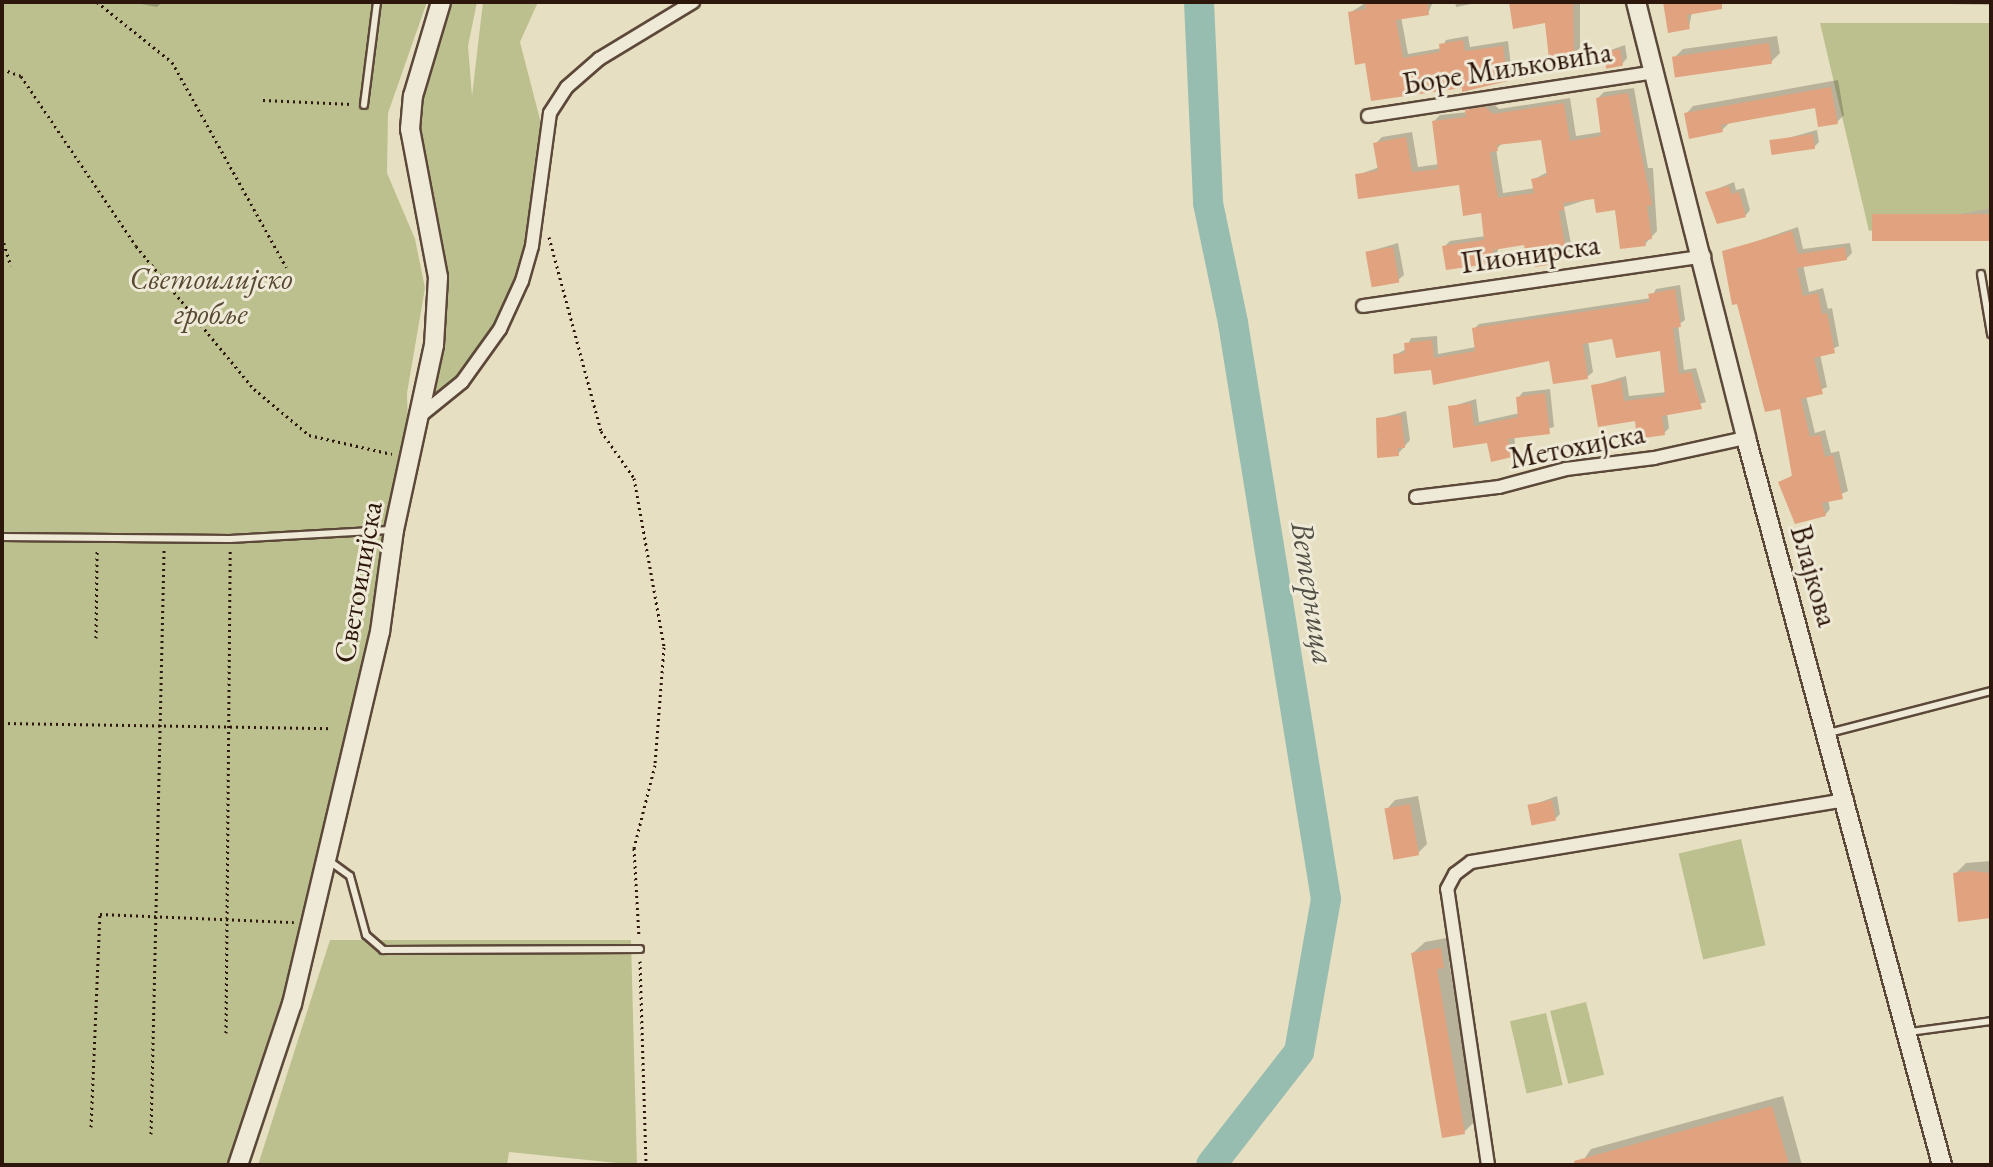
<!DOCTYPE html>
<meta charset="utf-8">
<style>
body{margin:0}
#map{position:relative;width:1993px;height:1167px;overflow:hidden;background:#e7dfc1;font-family:"EB Garamond",serif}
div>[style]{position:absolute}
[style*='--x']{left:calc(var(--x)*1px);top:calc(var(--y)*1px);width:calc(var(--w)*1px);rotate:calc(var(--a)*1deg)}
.green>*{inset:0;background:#bcc08e;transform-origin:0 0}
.shadow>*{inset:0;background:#0003}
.river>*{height:30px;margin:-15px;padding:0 15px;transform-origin:15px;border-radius:15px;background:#97bdb1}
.building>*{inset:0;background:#e1a27f;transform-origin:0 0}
.path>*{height:3px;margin-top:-1.5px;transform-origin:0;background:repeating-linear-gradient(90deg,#2d160c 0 2px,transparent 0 6px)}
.roads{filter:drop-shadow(2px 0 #5c4839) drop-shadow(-2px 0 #5c4839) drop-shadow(0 2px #5c4839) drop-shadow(0 -2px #5c4839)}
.lane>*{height:6px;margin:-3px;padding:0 3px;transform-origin:3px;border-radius:3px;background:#efead7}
.street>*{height:12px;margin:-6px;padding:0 6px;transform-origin:6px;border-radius:6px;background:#efead7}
.secondary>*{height:18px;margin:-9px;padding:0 9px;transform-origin:9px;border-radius:9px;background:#efead7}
span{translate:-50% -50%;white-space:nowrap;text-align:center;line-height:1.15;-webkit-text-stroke:6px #efead7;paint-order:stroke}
.street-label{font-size:30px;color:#2d160c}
.park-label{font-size:30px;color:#584933;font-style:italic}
.water-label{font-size:32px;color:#525046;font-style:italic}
.frame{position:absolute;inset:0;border:4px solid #2d160c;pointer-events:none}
</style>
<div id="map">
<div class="green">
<div style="clip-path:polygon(2px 2px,427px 2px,388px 113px,387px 173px,415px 239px,425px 288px,407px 393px,409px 457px,325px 859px,238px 1165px,2px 1165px)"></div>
<div style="clip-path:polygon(441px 2px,477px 2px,468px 46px,472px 96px,483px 2px,538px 2px,520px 42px,545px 139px,522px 281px,462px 382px,420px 416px,439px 305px,410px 129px)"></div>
<div style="clip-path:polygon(1820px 23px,1991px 23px,1991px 208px,1869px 231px)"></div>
<div style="left:1741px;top:839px;width:109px;height:64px;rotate:77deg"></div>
<div style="clip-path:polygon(330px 940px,631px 940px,637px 1165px,509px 1152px,507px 1165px,258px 1165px)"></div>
<div style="left:1586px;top:1002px;width:75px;height:37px;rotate:76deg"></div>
<div style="left:1546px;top:1013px;width:74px;height:37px;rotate:77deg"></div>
</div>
<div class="shadow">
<div style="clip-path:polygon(131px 2px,162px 2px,157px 7px)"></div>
<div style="clip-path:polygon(1367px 2px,1433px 2px,1428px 13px,1401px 17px,1408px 54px,1442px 48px,1446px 40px,1468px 36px,1470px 47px,1508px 41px,1512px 74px,1464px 86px,1367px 61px,1351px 12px)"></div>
<div style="clip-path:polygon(1455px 2px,1482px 2px,1456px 7px)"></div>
<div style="clip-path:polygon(1511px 2px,1580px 2px,1580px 48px,1573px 54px,1547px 21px)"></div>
<div style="clip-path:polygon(1665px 2px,1716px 2px,1692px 12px,1689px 27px)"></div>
<div style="clip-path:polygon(1863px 2px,1991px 2px,1991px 5px)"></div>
<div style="clip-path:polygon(1777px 36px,1780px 53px,1771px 62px,1674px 58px,1683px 49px)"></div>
<div style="clip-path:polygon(1625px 45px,1627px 58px,1622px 64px,1605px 52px)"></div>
<div style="clip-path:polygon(1838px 80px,1844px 115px,1837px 122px,1817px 106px,1729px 123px,1722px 130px,1686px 114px,1693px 106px)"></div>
<div style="clip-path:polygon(evenodd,1634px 88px,1648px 168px,1653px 168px,1657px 231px,1645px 244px,1617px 208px,1595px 197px,1564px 207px,1572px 249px,1566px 255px,1537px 265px,1526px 243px,1499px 247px,1494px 261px,1444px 247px,1450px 241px,1486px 236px,1483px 211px,1461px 183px,1357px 175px,1380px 167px,1376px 143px,1382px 137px,1412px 132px,1418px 167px,1439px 164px,1434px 121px,1440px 115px,1468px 112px,1473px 105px,1492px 102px,1499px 109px,1570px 98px,1576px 136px,1602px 132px,1598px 98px,1604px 92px,1634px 88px,1542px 138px,1548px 172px,1534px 179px,1535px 188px,1503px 193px,1496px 149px,1503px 143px,1542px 138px)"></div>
<div style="clip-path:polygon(1817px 130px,1819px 142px,1814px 147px,1773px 142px)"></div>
<div style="clip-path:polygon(1734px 182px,1736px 190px,1744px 188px,1750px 210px,1745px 216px,1707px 193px)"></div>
<div style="clip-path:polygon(1991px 208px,1991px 239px,1877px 237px,1885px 228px)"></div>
<div style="clip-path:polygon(1798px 227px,1803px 249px,1850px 243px,1852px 253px,1846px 259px,1803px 265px,1809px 292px,1823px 288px,1828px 309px,1832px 308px,1839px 346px,1820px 354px,1827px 387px,1806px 396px,1815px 433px,1825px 430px,1831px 453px,1839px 451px,1848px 491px,1828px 500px,1830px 509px,1825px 515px,1796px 522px,1781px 483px,1794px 474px,1781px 406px,1725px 252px)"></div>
<div style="clip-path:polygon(1398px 243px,1404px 275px,1398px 280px,1367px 252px)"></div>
<div style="clip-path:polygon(1680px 285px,1685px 320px,1678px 325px,1684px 370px,1696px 368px,1706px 402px,1667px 413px,1669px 428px,1664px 433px,1593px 386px,1626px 376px,1629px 396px,1667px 392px,1662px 348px,1614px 337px,1588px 341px,1593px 372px,1587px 377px,1551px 358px,1432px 368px,1395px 355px,1406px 349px,1411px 338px,1437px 336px,1438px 354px,1476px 347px,1474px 329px,1479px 324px,1651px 298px,1656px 289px)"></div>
<div style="clip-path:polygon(1550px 389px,1554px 427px,1514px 436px,1516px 450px,1511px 455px,1450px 407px,1476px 399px,1479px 422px,1520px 413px,1518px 398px,1523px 392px)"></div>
<div style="clip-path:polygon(1406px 411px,1410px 440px,1398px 454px,1378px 419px)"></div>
<div style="clip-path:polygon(1418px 796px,1427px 844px,1418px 853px,1387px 809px,1395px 800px)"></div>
<div style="clip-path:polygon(1557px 796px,1560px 814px,1555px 819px,1530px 806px)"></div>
<div style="clip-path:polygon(1991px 861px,1991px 916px,1955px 874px,1966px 863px)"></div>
<div style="clip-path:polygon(1452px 937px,1455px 954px,1449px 961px,1475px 1121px,1464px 1132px,1413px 953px,1425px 942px)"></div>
<div style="clip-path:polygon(1783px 1096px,1802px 1165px,1580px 1165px,1591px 1149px)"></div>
</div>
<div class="river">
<div style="--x:1199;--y:2;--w:201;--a:87.4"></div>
<div style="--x:1208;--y:203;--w:123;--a:78.2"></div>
<div style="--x:1233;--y:323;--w:583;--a:80.83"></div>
<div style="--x:1326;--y:899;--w:155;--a:100"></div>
<div style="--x:1299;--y:1052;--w:143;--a:127.9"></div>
</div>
<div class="building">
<div style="clip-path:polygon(1365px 2px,1427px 2px,1429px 15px,1396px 20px,1403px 58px,1440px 52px,1439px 44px,1463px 40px,1465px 51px,1503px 46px,1508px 81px,1462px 92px,1462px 88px,1371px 101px,1365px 63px,1355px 65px,1348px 12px,1366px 9px)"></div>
<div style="clip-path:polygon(1509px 2px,1573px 2px,1574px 56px,1549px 59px,1545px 23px,1513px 29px)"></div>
<div style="clip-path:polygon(1663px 2px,1722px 2px,1722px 9px,1687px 15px,1690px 29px,1668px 33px)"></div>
<div style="left:1769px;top:43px;width:21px;height:98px;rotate:82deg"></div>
<div style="left:1620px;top:49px;width:17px;height:17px;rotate:80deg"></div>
<div style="clip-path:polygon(1831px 87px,1838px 124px,1818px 127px,1815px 108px,1721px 125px,1723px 132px,1689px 139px,1684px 113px)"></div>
<div style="clip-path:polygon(evenodd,1628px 93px,1652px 205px,1647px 206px,1652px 239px,1645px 240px,1646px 246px,1620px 249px,1615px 210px,1596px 213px,1594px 199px,1563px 203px,1564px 210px,1559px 211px,1567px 257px,1553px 259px,1554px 264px,1535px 267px,1534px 261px,1527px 262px,1524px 245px,1493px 250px,1495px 263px,1446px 270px,1442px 246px,1484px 240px,1481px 213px,1463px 216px,1459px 185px,1358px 199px,1355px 174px,1378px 171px,1373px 143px,1406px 137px,1412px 172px,1438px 169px,1432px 121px,1466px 117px,1465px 110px,1485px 107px,1493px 114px,1564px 103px,1570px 141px,1601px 136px,1596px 98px,1628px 93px,1541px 140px,1547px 176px,1531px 179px,1534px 193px,1498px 198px,1490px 152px,1498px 151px,1497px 145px,1541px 140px)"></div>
<div style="left:1813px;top:134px;width:15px;height:44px;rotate:82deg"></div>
<div style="clip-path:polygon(1729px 186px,1731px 194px,1739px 192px,1746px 217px,1717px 224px,1705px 192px)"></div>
<div style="left:1991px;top:214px;width:27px;height:119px;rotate:90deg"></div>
<div style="clip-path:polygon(1792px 231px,1798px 254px,1845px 247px,1847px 260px,1797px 268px,1803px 296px,1818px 293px,1822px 314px,1827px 313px,1835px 353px,1814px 358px,1823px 394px,1801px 399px,1810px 437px,1820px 435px,1825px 457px,1833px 455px,1843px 499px,1822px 503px,1826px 516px,1795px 524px,1778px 482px,1792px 476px,1780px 409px,1765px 412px,1737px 304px,1732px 305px,1722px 251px)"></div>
<div style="left:1393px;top:247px;width:36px;height:28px;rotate:80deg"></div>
<div style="clip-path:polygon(1675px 289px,1681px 327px,1673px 328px,1679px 374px,1691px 372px,1702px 409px,1662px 416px,1665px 435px,1637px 439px,1635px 421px,1598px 427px,1591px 385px,1621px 380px,1624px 401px,1665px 396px,1660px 351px,1616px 358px,1612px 339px,1583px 344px,1588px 379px,1553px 384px,1549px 361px,1433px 385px,1431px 370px,1394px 374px,1393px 354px,1405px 353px,1404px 343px,1432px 340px,1434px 358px,1475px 351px,1472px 328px,1650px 302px,1648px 294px)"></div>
<div style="clip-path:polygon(1545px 393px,1550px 434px,1508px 439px,1512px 457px,1491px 462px,1487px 443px,1453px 448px,1448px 406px,1471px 403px,1474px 426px,1518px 417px,1516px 397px)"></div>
<div style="clip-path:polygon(1401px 415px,1405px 448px,1398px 448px,1399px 456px,1377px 458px,1376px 418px)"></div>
<div style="left:1552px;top:800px;width:21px;height:25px;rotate:79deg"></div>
<div style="left:1410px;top:804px;width:52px;height:26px;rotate:80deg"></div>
<div style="clip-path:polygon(1972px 871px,1991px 873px,1991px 918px,1958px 922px,1953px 873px)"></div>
<div style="clip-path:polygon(1441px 948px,1444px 968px,1437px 969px,1465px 1134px,1442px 1138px,1411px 953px)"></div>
<div style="clip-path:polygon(1772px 1106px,1789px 1165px,1575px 1165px,1574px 1161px)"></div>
</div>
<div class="path">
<div style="--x:97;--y:2;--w:96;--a:38.7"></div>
<div style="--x:172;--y:62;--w:235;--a:60.9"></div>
<div style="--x:2;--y:69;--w:20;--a:20"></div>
<div style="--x:21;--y:76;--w:205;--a:55.9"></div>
<div style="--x:136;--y:246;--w:185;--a:50.5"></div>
<div style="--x:254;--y:389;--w:72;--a:39.9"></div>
<div style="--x:309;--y:435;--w:85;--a:12.9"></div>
<div style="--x:263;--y:100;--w:89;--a:2.6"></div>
<div style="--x:2;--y:237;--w:30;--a:73"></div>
<div style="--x:549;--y:237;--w:201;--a:75"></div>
<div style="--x:601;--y:431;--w:57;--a:54.9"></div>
<div style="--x:634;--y:478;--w:172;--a:79.9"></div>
<div style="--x:664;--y:647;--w:118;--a:94.4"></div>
<div style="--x:655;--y:765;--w:86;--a:104.2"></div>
<div style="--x:634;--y:848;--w:89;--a:86.8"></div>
<div style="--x:96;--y:638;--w:88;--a:-89.3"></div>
<div style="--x:2;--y:723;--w:330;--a:0.9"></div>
<div style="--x:640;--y:961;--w:204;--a:88.3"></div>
<div style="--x:226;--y:1033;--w:482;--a:-89.5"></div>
<div style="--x:91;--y:1127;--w:213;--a:-87.6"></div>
<div style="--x:100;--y:914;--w:194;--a:2.4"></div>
<div style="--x:151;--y:1134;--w:584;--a:-88.72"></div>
</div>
<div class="roads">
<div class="lane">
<div style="--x:364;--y:105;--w:104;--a:-82.8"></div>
<div style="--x:1981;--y:274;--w:61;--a:80.5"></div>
<div style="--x:2;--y:537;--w:228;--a:0.5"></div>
<div style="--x:230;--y:539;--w:160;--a:-3.2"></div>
<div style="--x:1829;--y:733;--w:167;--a:-14.5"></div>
<div style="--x:328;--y:860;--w:27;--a:36"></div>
<div style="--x:350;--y:876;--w:61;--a:74.8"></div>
<div style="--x:366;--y:935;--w:23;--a:41"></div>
<div style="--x:383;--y:950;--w:257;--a:-0.2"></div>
<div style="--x:1910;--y:1032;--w:82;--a:-7.7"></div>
</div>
<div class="street">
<div style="--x:1368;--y:116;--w:289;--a:-8.7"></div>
<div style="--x:1363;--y:306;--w:345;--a:-8.3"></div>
<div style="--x:420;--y:416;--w:54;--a:-39"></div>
<div style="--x:462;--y:382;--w:65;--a:-54.4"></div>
<div style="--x:500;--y:329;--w:53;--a:-65.4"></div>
<div style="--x:522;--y:281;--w:36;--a:-74"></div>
<div style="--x:532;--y:246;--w:134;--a:-82.3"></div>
<div style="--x:550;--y:113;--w:31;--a:-57"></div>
<div style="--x:567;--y:87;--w:43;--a:-41.2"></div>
<div style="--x:599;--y:59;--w:110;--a:-31.2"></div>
<div style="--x:1416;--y:497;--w:84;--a:-6.9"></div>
<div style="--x:1499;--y:487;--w:69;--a:-15"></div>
<div style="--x:1566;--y:469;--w:89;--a:-7.1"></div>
<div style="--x:1654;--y:458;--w:94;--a:-12.3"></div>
<div style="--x:1488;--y:1165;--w:279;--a:-98.4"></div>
<div style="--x:1447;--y:889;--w:17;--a:-62"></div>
<div style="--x:1455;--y:874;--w:20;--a:-37"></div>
<div style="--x:1471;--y:862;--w:381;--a:-9.4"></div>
</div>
<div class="secondary">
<div style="--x:1636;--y:2;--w:450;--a:75.8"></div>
<div style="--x:1746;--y:438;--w:753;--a:74.91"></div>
<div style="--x:238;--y:1165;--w:170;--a:-71.5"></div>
<div style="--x:292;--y:1004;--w:382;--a:-76.7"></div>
<div style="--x:380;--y:632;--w:103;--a:-82.2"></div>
<div style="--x:394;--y:530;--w:189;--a:-77.8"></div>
<div style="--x:434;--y:345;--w:68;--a:-86.6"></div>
<div style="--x:438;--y:277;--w:151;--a:-100.7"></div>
<div style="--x:410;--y:129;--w:33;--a:-85"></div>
<div style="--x:413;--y:96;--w:98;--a:-73.4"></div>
</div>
</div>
<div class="street-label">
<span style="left:1507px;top:68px;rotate:-9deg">Боре Миљковића</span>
<span style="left:1530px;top:254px;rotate:-8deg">Пионирска</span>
<span style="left:1577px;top:446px;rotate:-11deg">Метохијска</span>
<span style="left:1814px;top:576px;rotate:74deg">Влајкова</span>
<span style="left:358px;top:582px;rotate:-80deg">Светоилијска</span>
</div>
<div class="park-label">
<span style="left:211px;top:296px">Светоилијско<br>гробље</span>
</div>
<div class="water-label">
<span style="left:1313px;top:593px;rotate:81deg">Ветерница</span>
</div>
<div class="frame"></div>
</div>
